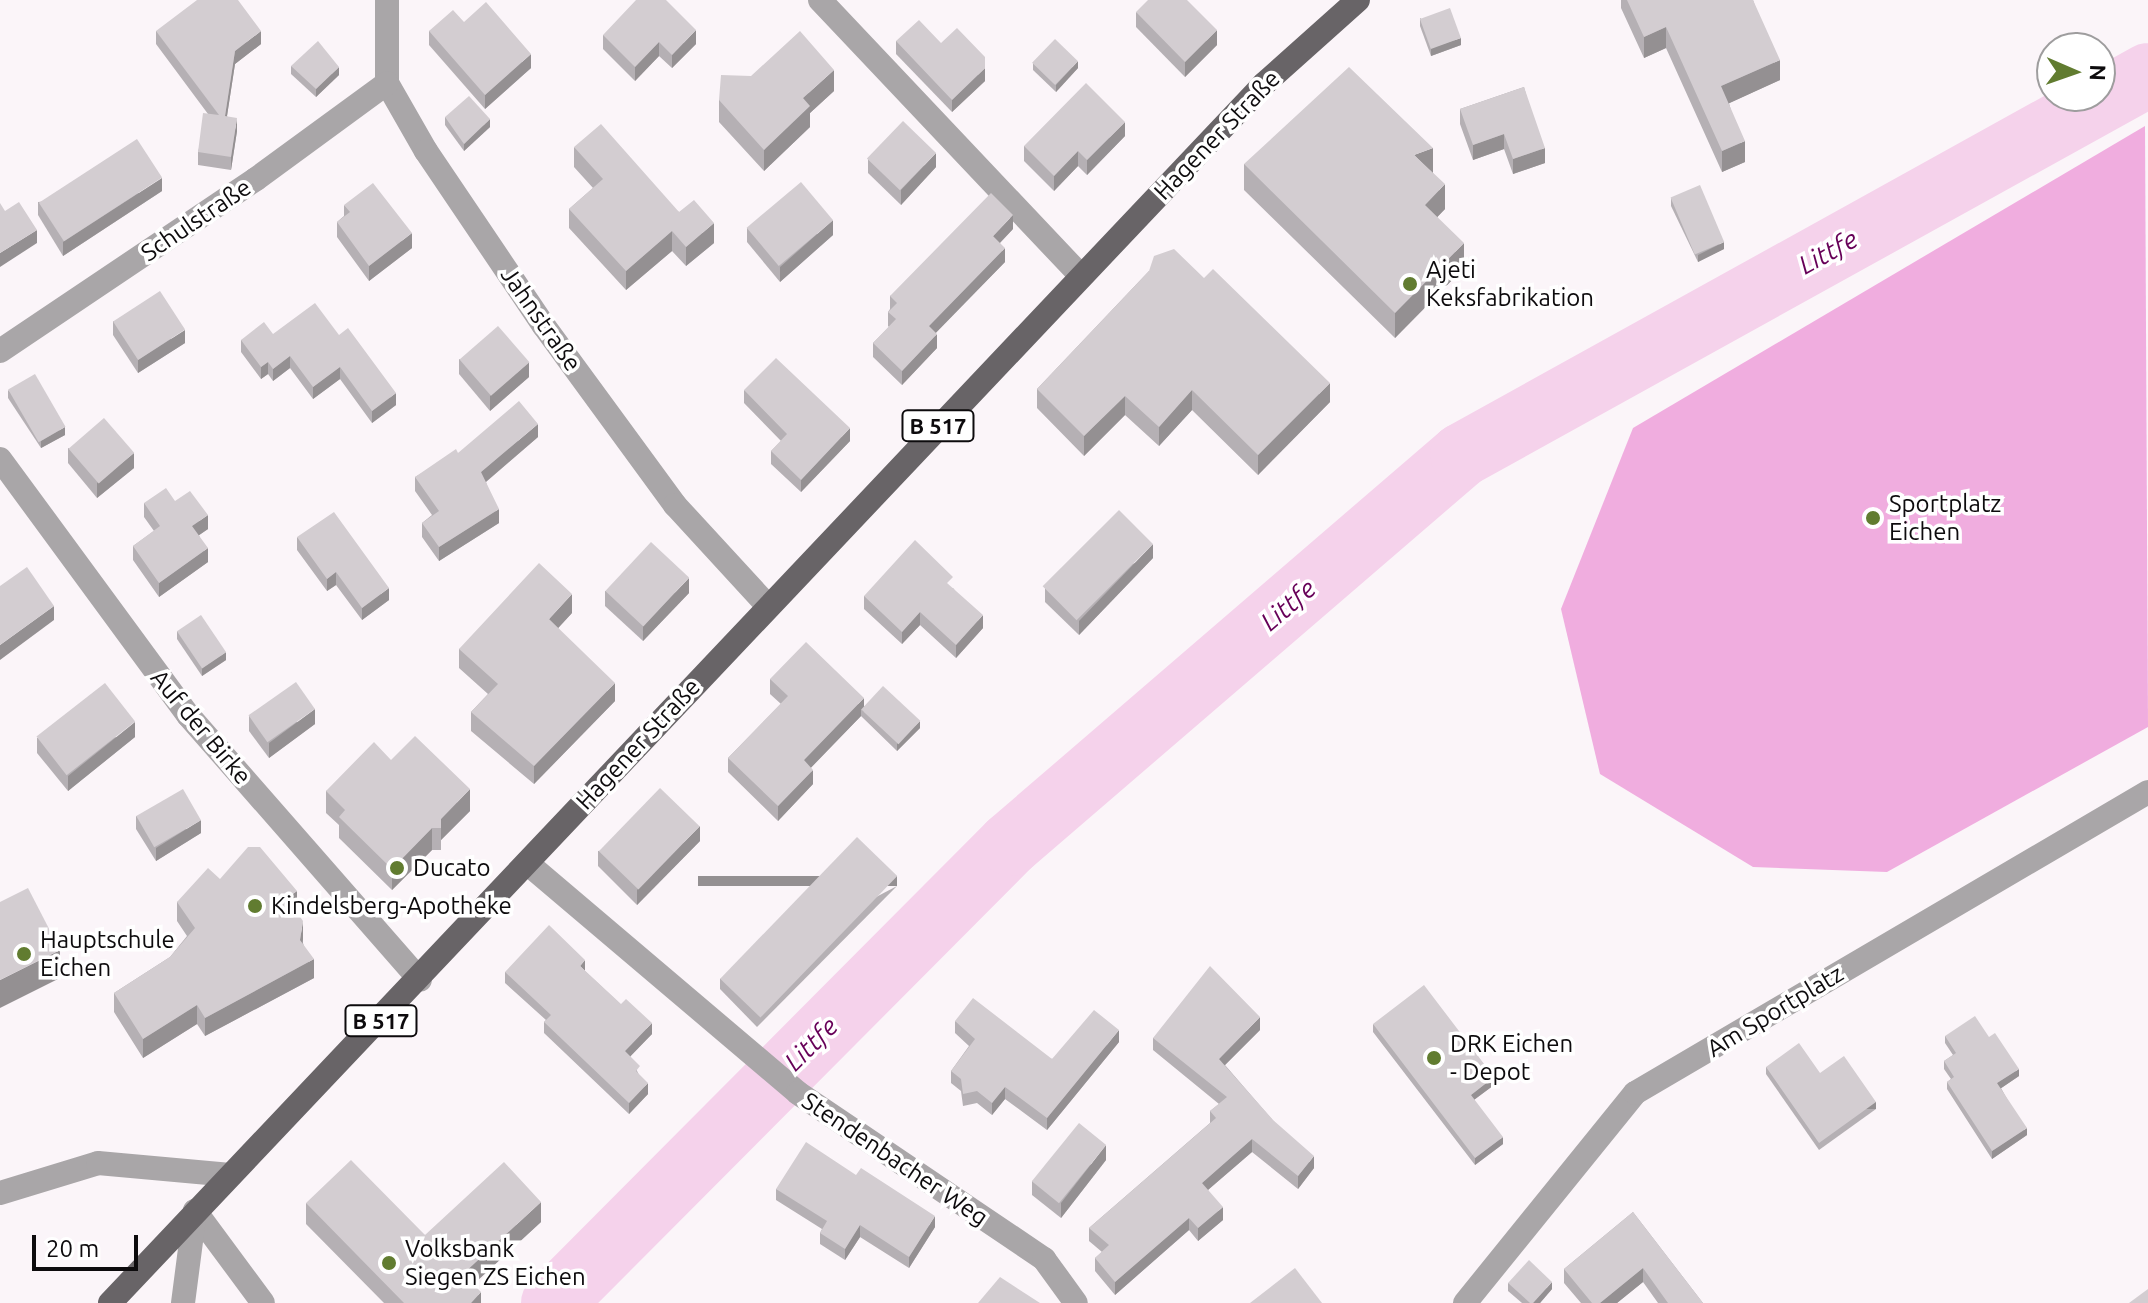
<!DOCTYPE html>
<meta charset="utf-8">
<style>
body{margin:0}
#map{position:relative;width:2148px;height:1303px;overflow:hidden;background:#fbf5f9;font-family:Ubuntu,sans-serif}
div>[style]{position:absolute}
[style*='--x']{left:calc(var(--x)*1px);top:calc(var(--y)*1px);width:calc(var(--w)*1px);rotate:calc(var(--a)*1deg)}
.green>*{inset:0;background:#f0addf}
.river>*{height:64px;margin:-32px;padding:0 32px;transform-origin:32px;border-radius:32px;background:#f5d2eb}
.minor>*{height:24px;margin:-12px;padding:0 12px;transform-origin:12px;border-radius:12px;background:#a9a6a8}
.major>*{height:24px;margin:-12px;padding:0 12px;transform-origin:12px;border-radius:12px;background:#686467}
.wall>*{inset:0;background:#b5b0b4}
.shaded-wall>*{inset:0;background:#949092;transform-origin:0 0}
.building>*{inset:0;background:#d3cdd1;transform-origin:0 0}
.dots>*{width:22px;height:22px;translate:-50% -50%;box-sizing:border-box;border:4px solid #fff;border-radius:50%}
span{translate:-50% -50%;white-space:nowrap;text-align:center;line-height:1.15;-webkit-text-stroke:7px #fff;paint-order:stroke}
.shield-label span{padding:2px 6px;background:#fff;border:2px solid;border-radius:6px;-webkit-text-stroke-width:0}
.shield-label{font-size:22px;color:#0d0b0d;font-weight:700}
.street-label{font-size:24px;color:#0d0b0d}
.poi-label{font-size:24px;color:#0d0b0d}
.left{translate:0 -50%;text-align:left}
.water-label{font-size:26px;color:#670058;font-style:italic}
.north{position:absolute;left:2036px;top:32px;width:80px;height:80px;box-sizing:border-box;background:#fff;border:2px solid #9e9d9e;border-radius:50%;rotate:92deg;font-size:22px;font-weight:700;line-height:32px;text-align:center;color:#0d0b0d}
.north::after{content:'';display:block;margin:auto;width:28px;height:36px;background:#617c30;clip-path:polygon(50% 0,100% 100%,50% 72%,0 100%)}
.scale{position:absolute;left:32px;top:1235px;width:106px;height:36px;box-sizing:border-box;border:4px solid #0d0b0d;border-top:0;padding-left:10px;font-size:24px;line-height:28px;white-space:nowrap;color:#0d0b0d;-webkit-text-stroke:6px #fff;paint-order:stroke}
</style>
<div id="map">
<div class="green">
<div style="clip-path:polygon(2145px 126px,2148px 727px,1887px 872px,1753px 867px,1600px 774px,1561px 609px,1633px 428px)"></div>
</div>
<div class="river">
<div style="--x:553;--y:1303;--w:648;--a:-45.13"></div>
<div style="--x:1010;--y:844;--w:596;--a:-40.72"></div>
<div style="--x:1462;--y:455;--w:784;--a:-28.98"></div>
</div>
<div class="minor">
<div style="--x:387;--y:0;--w:83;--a:90"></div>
<div style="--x:387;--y:83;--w:78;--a:60.2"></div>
<div style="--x:426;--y:151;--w:211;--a:56"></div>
<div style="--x:544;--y:326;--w:222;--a:53.8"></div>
<div style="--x:675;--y:505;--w:136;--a:47.4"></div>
<div style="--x:820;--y:0;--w:380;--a:46.6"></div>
<div style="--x:0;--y:351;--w:308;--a:-33.9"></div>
<div style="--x:256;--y:179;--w:162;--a:-36.2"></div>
<div style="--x:0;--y:459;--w:318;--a:53.7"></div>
<div style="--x:188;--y:715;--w:352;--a:48.8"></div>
<div style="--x:527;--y:863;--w:355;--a:40.3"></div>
<div style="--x:798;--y:1093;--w:297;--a:34"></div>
<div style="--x:1044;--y:1259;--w:54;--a:54"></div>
<div style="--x:0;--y:1193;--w:102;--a:-17"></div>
<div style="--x:98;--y:1163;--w:133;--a:5.2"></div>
<div style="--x:195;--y:1211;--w:114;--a:53.5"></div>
<div style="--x:183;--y:1303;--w:93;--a:-82.6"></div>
<div style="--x:1465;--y:1303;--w:270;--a:-51"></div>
<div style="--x:1635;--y:1093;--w:595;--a:-30.4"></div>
</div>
<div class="major">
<div style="--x:110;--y:1303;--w:1679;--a:-46.57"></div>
<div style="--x:1264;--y:84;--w:126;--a:-41.8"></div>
</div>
<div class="wall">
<div style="clip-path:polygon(1621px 0,1753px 0,1780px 80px,1729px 103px,1745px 162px,1722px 172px,1666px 48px,1644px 58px,1621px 8px)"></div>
<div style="clip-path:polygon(1136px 12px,1217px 45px,1185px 77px,1136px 27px)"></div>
<div style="clip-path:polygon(1420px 18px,1461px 45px,1431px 56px,1420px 26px)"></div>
<div style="clip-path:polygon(464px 22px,531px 68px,485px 109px,429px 45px,429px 31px)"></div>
<div style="clip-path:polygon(156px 31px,261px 44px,235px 64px,227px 116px,237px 131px,231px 170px,198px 165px,198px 152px,208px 114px,156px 44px)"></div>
<div style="clip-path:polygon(603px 35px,696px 44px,672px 68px,659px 56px,635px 81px,603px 49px)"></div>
<div style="clip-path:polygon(896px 41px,941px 43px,985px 81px,952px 112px,896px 54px)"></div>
<div style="clip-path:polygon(1033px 63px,1078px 68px,1056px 92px,1033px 70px)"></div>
<div style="clip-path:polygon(291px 66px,339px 75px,316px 97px,291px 74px)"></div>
<div style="clip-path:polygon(1524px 87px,1545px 163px,1513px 174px,1504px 149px,1473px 160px,1460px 124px,1460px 109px)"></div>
<div style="clip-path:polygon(834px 91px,810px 113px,810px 127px,764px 171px,719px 122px,719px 100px)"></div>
<div style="clip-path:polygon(445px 117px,490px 127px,464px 151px,445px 125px)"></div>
<div style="clip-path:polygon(1125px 136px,1087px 175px,1078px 166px,1054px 191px,1024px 161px,1024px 146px)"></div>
<div style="clip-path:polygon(574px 147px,679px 212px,714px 243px,686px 266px,672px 251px,626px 290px,569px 228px,569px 209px,593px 188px,574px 167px)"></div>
<div style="clip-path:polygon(868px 159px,936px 167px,901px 205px,868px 173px)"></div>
<div style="clip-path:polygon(1244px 164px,1433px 173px,1445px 209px,1437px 217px,1464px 268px,1395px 338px,1244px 190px)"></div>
<div style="clip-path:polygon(162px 191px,63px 256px,38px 215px,38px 202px)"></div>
<div style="clip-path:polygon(1671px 198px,1724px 249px,1698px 262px,1671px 206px)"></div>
<div style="clip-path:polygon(344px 205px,412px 248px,369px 281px,337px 237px,337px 222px,344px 216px)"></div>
<div style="clip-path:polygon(747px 228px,833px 235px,780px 282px,747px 242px)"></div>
<div style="clip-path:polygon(1013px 229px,1000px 243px,1005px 262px,935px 333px,937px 348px,902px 385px,873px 357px,873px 343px,889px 327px,888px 326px,888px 312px,890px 309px,890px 296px)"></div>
<div style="clip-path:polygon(1149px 271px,1330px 402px,1258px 475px,1192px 410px,1159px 446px,1125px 415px,1084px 456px,1037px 408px,1037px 389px)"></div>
<div style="clip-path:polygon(113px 321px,185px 343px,138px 373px,113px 335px)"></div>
<div style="clip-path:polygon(273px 334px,339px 335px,396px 405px,372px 423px,340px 379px,313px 399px,290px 368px,273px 381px,268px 374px,261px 379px,241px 352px,241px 340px)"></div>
<div style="clip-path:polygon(459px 359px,529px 377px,490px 411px,459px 374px)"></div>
<div style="clip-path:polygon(8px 390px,65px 435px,41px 448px,8px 398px)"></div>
<div style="clip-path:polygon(744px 390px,850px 441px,801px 492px,771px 464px,771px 451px,781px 441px,744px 403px)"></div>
<div style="clip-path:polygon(538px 437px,486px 482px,499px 523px,439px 561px,422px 537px,422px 523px,432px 515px,415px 491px,415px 477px,458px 453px)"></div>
<div style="clip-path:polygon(68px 448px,134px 468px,97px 498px,68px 463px)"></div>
<div style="clip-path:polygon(175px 501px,208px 529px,199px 535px,208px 562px,159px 597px,133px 560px,133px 546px,154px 531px,144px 517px,144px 503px)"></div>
<div style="clip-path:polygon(297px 537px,389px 600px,362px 620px,336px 585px,327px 591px,297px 550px)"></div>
<div style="clip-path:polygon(1153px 558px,1079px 635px,1045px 602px,1045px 588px)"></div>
<div style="clip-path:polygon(953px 588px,983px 628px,956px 658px,920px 625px,902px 644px,864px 609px,864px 596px)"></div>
<div style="clip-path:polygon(605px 591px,689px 593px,643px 641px,605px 606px)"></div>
<div style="clip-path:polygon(572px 613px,558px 628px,615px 701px,534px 784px,471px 731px,471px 712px,488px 694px,459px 668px,459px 649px)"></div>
<div style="clip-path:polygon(177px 631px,226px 660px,202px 676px,177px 639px)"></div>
<div style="clip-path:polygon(770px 679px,864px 706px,920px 728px,897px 751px,861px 716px,811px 767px,813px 784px,778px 821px,728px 772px,728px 758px,781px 704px,770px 694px)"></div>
<div style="clip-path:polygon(249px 716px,315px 724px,269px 758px,249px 731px)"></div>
<div style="clip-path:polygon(135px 737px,68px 791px,37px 753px,37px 738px)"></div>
<div style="clip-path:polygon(391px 760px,470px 811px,441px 840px,441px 850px,432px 850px,392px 890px,339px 838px,339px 825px,326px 813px,326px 791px)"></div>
<div style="clip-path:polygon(136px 816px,201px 833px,156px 861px,136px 829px)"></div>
<div style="clip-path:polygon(700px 841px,637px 905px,598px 866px,598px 851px)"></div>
<div style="clip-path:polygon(220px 879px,297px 909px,296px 910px,303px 939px,303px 943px,314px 978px,205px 1036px,197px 1024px,143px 1058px,114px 1012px,114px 993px,170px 957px,187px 936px,177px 921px,177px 902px)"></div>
<div style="clip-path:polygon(897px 886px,757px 1027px,720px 989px,720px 979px)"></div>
<div style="clip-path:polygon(585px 971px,652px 1034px,630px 1056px,648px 1094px,629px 1114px,544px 1033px,544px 1022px,546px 1020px,505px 983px,505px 972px)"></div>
<div style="clip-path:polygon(955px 1021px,1052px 1059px,1119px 1042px,1047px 1130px,1005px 1099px,992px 1115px,977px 1103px,963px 1106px,961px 1091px,951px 1083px,951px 1071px,969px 1046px,955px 1033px)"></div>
<div style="clip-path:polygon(1373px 1024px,1494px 1085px,1474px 1100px,1503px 1144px,1475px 1165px,1373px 1032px)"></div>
<div style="clip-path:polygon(1260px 1030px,1225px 1065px,1314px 1168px,1298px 1189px,1252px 1152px,1208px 1190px,1223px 1220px,1198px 1241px,1189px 1230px,1115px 1295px,1095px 1271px,1095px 1258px,1102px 1252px,1089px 1241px,1089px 1228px,1210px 1123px,1210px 1111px,1219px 1104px,1153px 1050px,1153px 1038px)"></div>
<div style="clip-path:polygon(1945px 1036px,1989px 1037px,2019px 1076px,2001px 1088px,2027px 1135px,1992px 1159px,1947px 1089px,1947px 1082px,1951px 1079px,1944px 1069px,1944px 1061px,1953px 1055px,1945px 1043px)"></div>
<div style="clip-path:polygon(1766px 1067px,1820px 1073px,1876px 1109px,1819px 1150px,1766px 1074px)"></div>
<div style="clip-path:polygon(1106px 1160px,1061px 1218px,1032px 1195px,1032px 1181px)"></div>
<div style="clip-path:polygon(776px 1189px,935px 1227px,909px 1268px,860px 1237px,845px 1260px,820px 1244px,820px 1233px,822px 1229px,776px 1200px)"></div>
<div style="clip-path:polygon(306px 1203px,425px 1235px,541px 1222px,473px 1284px,481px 1303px,384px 1303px,306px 1224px)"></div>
<div style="clip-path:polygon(1633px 1212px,1703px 1303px,1658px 1303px,1643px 1282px,1617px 1303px,1581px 1303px,1564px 1283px,1564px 1269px)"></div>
<div style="clip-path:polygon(1508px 1283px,1552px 1289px,1540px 1303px,1522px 1303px,1508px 1291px)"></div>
</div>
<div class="shaded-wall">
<div style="clip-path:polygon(1666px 27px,1666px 48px,1644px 58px,1644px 37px)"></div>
<div style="clip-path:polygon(696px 30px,696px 44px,672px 68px,672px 55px)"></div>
<div style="clip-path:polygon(1217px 30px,1217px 45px,1185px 77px,1185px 62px)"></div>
<div style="clip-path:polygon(261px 31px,261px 44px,235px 64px,225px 129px,225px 116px,235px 51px)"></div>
<div style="clip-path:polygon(1461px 38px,1461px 45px,1431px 56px,1431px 48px)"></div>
<div style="clip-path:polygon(659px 42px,659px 56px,635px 81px,635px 67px)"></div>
<div style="clip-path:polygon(531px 54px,531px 68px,485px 109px,485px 95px)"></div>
<div style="clip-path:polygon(1780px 60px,1780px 80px,1721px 107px,1721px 86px)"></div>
<div style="clip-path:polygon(1078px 61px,1078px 68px,1056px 92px,1056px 85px)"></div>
<div style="clip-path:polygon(339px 67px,339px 75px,316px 97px,316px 89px)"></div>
<div style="clip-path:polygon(985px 68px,985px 81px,952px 112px,952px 100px)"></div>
<div style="clip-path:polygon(834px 70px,834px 91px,810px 113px,810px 127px,764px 171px,764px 150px,803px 98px)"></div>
<div style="clip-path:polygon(237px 118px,237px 131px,231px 170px,231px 157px)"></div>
<div style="clip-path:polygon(490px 119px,490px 127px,464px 151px,464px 144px)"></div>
<div style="clip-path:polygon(1125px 122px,1125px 136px,1087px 175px,1087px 160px)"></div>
<div style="clip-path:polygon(1504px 134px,1504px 149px,1473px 160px,1473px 145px)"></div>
<div style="clip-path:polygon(1745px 141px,1745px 162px,1722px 172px,1722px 151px)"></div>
<div style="clip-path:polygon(1433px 148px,1433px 174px,1414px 155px)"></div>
<div style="clip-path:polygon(1545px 148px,1545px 163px,1513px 174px,1513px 159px)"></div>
<div style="clip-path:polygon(1078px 151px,1078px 166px,1054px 191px,1054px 176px)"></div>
<div style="clip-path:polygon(936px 153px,936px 167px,901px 205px,901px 190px)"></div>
<div style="clip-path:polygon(162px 178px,162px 191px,63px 256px,63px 242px)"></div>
<div style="clip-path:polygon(1445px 184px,1445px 209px,1425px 230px,1425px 205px)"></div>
<div style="clip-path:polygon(1013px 215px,1013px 229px,993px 250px,993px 236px)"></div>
<div style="clip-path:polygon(833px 220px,833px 235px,780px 282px,780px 267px)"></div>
<div style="clip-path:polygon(714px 223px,714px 243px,686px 266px,686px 247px)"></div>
<div style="clip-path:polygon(37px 230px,37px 243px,0 267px,0 253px)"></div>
<div style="clip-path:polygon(672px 231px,672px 251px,626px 290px,626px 271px)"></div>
<div style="clip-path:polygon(412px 233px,412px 248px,369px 281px,369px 266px)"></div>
<div style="clip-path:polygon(1724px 242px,1724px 249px,1698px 262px,1698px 255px)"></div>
<div style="clip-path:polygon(1464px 243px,1464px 268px,1395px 338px,1395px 313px)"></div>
<div style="clip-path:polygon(1005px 248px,1005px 262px,929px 340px,929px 326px)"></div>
<div style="clip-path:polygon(185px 330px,185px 343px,138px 373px,138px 360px)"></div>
<div style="clip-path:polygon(937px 334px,937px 348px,902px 385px,902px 371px)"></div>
<div style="clip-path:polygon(290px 356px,290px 368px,273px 381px,273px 369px)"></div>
<div style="clip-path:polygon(268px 362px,268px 374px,261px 379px,261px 367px)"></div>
<div style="clip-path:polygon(529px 362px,529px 377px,490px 411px,490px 396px)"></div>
<div style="clip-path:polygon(340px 367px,340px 379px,313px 399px,313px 387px)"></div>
<div style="clip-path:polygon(1330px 383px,1330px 402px,1258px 475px,1258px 455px)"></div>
<div style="clip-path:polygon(1192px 390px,1192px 410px,1159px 446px,1159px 427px)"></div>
<div style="clip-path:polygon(396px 393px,396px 405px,372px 423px,372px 411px)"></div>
<div style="clip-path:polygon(1125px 396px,1125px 415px,1084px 456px,1084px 436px)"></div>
<div style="clip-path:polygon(538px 424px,538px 437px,481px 486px,481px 472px)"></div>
<div style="clip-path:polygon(65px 427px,65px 435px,41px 448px,41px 441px)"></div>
<div style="clip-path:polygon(850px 428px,850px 441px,801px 492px,801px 480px)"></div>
<div style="clip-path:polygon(134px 453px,134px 468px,97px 498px,97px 483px)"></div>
<div style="clip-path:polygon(499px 509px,499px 523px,439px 561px,439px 547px)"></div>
<div style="clip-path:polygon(208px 515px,208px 529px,192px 540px,192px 526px)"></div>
<div style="clip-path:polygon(1153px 544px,1153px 558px,1079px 635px,1079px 621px)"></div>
<div style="clip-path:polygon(208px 548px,208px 562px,159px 597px,159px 583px)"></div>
<div style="clip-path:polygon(336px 572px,336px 585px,327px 591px,327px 579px)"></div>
<div style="clip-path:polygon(689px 578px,689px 593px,643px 641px,643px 626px)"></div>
<div style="clip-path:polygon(389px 588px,389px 600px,362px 620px,362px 608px)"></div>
<div style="clip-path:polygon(572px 594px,572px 613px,549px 638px,549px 619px)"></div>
<div style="clip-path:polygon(54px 606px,54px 620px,0 660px,0 645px)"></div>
<div style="clip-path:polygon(920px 612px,920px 625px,902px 644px,902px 632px)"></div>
<div style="clip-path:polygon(983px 615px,983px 628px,956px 658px,956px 645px)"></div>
<div style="clip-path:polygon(226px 652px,226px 660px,202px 676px,202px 668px)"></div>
<div style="clip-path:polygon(615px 683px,615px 701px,534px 784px,534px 766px)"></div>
<div style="clip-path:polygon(864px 698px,864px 712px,861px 709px,861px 716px,804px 775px,804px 760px)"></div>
<div style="clip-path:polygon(315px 709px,315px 724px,269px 758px,269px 743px)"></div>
<div style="clip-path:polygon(920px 721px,920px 728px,897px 751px,897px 744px)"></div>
<div style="clip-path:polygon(135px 722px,135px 737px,68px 791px,68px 776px)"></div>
<div style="clip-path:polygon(813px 770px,813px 784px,778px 821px,778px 806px)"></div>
<div style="clip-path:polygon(470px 789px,470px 811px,441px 840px,441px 819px)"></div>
<div style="clip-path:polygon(201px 820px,201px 833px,156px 861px,156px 848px)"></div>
<div style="clip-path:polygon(700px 826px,700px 841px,637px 905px,637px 890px)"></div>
<div style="clip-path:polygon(432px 828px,432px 850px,392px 890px,392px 869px)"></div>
<div style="left:897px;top:876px;width:10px;height:199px;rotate:90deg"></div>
<div style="clip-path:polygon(297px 891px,297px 909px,287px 916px,287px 898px)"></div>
<div style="clip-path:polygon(303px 921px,303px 939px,300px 958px,300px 940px)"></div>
<div style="clip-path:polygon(60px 950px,60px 978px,0 1008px,0 980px)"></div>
<div style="clip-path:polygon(314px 959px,314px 978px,205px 1036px,205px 1018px)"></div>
<div style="clip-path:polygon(585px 960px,585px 971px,580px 966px)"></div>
<div style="clip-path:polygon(197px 1005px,197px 1024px,143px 1058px,143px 1039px)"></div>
<div style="clip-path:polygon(1260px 1017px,1260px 1030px,1219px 1071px,1219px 1059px)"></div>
<div style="clip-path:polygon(652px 1023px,652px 1034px,625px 1062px,625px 1051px)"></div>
<div style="clip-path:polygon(1119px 1030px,1119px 1042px,1047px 1130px,1047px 1118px)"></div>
<div style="clip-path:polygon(2019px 1069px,2019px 1076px,1997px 1091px,1997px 1083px)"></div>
<div style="clip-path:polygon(1494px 1077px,1494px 1085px,1471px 1102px,1471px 1095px)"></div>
<div style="clip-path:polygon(648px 1083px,648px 1094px,629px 1114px,629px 1103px)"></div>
<div style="clip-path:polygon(1005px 1087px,1005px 1099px,992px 1115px,992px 1103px)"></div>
<div style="left:1876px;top:1102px;width:7px;height:70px;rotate:90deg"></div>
<div style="clip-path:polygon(2027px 1128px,2027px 1135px,1992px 1159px,1992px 1151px)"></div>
<div style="clip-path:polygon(1503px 1137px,1503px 1144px,1475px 1165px,1475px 1158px)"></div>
<div style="clip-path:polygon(1252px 1139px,1252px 1152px,1202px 1195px,1202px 1183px)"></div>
<div style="clip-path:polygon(1106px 1145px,1106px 1160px,1061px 1218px,1061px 1203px)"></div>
<div style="clip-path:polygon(1314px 1156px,1314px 1168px,1298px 1189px,1298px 1176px)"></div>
<div style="clip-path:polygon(541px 1202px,541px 1222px,463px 1294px,463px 1274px)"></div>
<div style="clip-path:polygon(1223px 1207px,1223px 1220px,1198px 1241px,1198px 1228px)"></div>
<div style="clip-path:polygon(935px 1216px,935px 1227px,909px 1268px,909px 1257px)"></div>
<div style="clip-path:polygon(1189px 1218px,1189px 1230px,1115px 1295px,1115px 1282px)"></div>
<div style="clip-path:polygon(860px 1225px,860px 1237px,845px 1260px,845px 1249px)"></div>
<div style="clip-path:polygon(1643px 1268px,1643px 1282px,1617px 1303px,1600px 1303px)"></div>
<div style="clip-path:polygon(1552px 1282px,1552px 1289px,1540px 1303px,1533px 1303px)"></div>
<div style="clip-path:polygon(481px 1292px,481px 1303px,471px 1303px)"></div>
</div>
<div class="building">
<div style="clip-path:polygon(197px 0,238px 0,261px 31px,235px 51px,225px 116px,237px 118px,231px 157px,198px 152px,203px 113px,219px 115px,156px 31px)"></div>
<div style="clip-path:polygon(636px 0,666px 0,696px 30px,672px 55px,659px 42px,635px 67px,603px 35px)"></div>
<div style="clip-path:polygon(1148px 0,1187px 0,1217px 30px,1185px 62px,1136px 12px)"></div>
<div style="clip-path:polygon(1627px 0,1753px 0,1780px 60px,1721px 86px,1745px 141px,1722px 151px,1666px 27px,1644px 37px)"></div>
<div style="clip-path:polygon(486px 2px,531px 54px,485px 95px,429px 31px,453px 10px,464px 22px)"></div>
<div style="left:1450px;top:8px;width:32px;height:32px;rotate:70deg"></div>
<div style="clip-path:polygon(919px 20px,941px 43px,957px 28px,985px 57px,985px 68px,952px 100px,896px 41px)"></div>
<div style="clip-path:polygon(800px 31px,834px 70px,803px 98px,810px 106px,764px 150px,719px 100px,721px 75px,751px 76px)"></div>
<div style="left:1055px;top:39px;width:32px;height:33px;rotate:44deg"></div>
<div style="clip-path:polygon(318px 41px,339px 67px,316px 89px,291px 66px)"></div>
<div style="clip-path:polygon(1349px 67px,1433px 148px,1414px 155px,1445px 184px,1425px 205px,1464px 243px,1395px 313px,1244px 164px)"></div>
<div style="clip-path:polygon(1086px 83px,1125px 122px,1087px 160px,1078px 151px,1054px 176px,1024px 146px)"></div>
<div style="clip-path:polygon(1524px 87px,1545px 148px,1513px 159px,1504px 134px,1473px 145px,1460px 109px)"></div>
<div style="clip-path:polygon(469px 96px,490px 119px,464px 144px,445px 117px)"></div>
<div style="left:903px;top:121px;width:46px;height:52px;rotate:44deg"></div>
<div style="clip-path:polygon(601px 124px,679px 212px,694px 200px,714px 223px,686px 247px,672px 231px,626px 271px,569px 209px,603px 179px,574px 147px)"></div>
<div style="left:137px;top:139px;width:46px;height:117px;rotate:57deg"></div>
<div style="left:801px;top:182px;width:50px;height:71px;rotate:50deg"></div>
<div style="clip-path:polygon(373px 183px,412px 233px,369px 266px,337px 222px,350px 212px,344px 205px)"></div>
<div style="left:1700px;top:185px;width:62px;height:32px;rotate:67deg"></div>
<div style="clip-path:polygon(991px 193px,1013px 215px,993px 236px,1005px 248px,929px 326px,937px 334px,902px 371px,873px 343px,896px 319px,888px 312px,897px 303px,890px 296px)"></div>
<div style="clip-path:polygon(19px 202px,37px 230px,0 253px,0 203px,5px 211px)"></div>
<div style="clip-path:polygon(1174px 249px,1204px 278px,1213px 269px,1330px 383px,1258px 455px,1192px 390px,1159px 427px,1125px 396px,1084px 436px,1037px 389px,1149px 271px,1154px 256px)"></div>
<div style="left:160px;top:291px;width:46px;height:56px;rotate:57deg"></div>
<div style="clip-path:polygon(315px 303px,339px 335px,348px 328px,396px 393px,372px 411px,340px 367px,313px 387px,290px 356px,273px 369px,268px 362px,261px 367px,241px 340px,264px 322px,273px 334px)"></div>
<div style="left:498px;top:326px;width:48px;height:51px;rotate:49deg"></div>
<div style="clip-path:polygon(776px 358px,850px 428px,801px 480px,771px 451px,787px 434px,744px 390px)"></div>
<div style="left:35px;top:374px;width:61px;height:31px;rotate:60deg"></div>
<div style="clip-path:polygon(519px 401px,538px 424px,481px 472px,499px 509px,439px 547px,422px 523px,439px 511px,415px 477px,456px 449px,458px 453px)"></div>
<div style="left:104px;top:418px;width:46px;height:47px;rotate:49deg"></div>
<div style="clip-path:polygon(166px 488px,175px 501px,190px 491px,208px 515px,192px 526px,208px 548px,159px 583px,133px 546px,160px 526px,144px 503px)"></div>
<div style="left:1119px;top:510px;width:48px;height:108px;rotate:45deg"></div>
<div style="clip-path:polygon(334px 512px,389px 588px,362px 608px,336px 572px,327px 579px,297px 537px)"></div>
<div style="clip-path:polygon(915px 540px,953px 577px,947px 583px,983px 615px,956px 645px,920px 612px,902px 632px,864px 596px)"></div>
<div style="left:651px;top:542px;width:52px;height:67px;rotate:43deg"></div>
<div style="clip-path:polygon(539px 563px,572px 594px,549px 619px,615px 683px,534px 766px,471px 712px,498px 684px,459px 649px)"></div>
<div style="clip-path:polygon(27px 567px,54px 606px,0 645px,0 586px)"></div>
<div style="left:201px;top:615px;width:45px;height:29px;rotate:56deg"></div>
<div style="clip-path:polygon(806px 642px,864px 698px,804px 760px,813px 770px,778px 806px,728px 758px,788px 696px,770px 679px)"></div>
<div style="left:296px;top:682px;width:33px;height:58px;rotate:55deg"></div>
<div style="left:105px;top:683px;width:49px;height:87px;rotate:52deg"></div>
<div style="left:883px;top:686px;width:51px;height:32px;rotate:43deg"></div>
<div style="clip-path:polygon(415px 736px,470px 789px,441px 819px,441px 828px,432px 828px,392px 869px,339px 817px,345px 810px,326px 791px,374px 742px,391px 760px)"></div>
<div style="left:660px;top:788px;width:55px;height:88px;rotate:44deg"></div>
<div style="left:183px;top:789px;width:36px;height:54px;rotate:60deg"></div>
<div style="left:857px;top:837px;width:56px;height:197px;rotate:44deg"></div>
<div style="clip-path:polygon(248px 847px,260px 847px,297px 891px,287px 898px,303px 921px,300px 940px,314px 959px,205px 1018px,197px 1005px,143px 1039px,114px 993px,170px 957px,195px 928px,177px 902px,208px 868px,220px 879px)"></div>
<div style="clip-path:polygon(28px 888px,60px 950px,0 980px,0 902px)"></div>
<div style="clip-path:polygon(549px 925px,585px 960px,580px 966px,621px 1004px,626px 999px,652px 1023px,625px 1051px,640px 1066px,636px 1071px,648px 1083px,629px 1103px,544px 1022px,551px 1015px,505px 972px)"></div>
<div style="clip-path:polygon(1210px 966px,1260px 1017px,1219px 1059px,1273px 1120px,1314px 1156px,1298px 1176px,1252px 1139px,1202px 1183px,1223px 1207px,1198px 1228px,1189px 1218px,1115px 1282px,1095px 1258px,1109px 1245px,1089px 1228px,1216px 1118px,1210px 1111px,1227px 1097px,1153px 1038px)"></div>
<div style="clip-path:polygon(1424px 985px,1494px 1077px,1471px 1095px,1503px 1137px,1475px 1158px,1373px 1024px)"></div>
<div style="clip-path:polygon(973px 998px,1052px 1059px,1094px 1010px,1119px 1030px,1047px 1118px,1005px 1087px,992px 1103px,977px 1091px,963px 1094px,961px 1079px,951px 1071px,975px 1039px,955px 1021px)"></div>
<div style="clip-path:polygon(1975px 1016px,1989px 1037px,1995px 1033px,2019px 1069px,1997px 1083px,2027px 1128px,1992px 1151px,1947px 1082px,1954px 1077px,1944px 1061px,1956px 1053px,1945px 1036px)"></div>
<div style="clip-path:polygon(1799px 1043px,1820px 1073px,1844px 1056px,1876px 1102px,1819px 1143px,1766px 1067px)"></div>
<div style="left:1079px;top:1123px;width:35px;height:75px;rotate:39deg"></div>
<div style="clip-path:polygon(806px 1142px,856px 1175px,861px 1168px,935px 1216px,909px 1257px,860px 1225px,845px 1249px,820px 1233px,827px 1221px,776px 1189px)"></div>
<div style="clip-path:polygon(351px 1160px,425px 1235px,504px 1162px,541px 1202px,463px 1274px,481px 1292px,471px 1303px,404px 1303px,306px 1203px)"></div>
<div style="clip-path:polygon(1633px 1212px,1703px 1303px,1668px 1303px,1643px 1268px,1600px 1303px,1592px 1303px,1564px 1269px)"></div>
<div style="clip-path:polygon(1529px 1260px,1552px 1282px,1533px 1303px,1530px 1303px,1508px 1283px)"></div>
<div style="clip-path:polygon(1295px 1268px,1322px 1303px,1250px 1303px)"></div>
<div style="clip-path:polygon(1000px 1277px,1040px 1303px,978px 1303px)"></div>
<div style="clip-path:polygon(2148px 1289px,2148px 1303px,2129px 1303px)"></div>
</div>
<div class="dots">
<div style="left:1410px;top:284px;background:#617c30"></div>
<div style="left:1873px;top:518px;background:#617c30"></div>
<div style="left:397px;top:868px;background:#617c30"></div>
<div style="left:255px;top:906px;background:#617c30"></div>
<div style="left:24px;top:954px;background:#617c30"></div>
<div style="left:1434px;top:1058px;background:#617c30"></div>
<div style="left:389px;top:1263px;background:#617c30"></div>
</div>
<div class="shield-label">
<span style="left:938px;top:426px">B 517</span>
<span style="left:381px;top:1021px">B 517</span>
</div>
<div class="street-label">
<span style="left:1217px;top:135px;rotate:-46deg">Hagener Straße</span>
<span style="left:196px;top:220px;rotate:-34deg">Schulstraße</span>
<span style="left:541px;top:319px;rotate:55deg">Jahnstraße</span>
<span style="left:201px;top:727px;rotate:50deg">Auf der Birke</span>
<span style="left:638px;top:744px;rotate:-47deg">Hagener Straße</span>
<span style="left:1775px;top:1011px;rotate:-31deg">Am Sportplatz</span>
<span style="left:895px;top:1159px;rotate:34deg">Stendenbacher Weg</span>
</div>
<div class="poi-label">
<span class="left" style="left:1426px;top:284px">Ajeti<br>Keksfabrikation</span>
<span class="left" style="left:1889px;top:518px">Sportplatz<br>Eichen</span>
<span class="left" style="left:413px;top:868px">Ducato</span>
<span class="left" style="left:271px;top:906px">Kindelsberg-Apotheke</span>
<span class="left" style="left:40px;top:954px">Hauptschule<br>Eichen</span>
<span class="left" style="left:1450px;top:1058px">DRK Eichen<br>- Depot</span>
<span class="left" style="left:405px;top:1263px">Volksbank<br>Siegen ZS Eichen</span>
</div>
<div class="water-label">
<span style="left:1828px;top:252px;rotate:-29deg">Littfe</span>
<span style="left:1288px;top:605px;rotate:-41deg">Littfe</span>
<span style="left:811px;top:1044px;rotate:-45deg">Littfe</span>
</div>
<div class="north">N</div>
<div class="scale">20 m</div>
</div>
